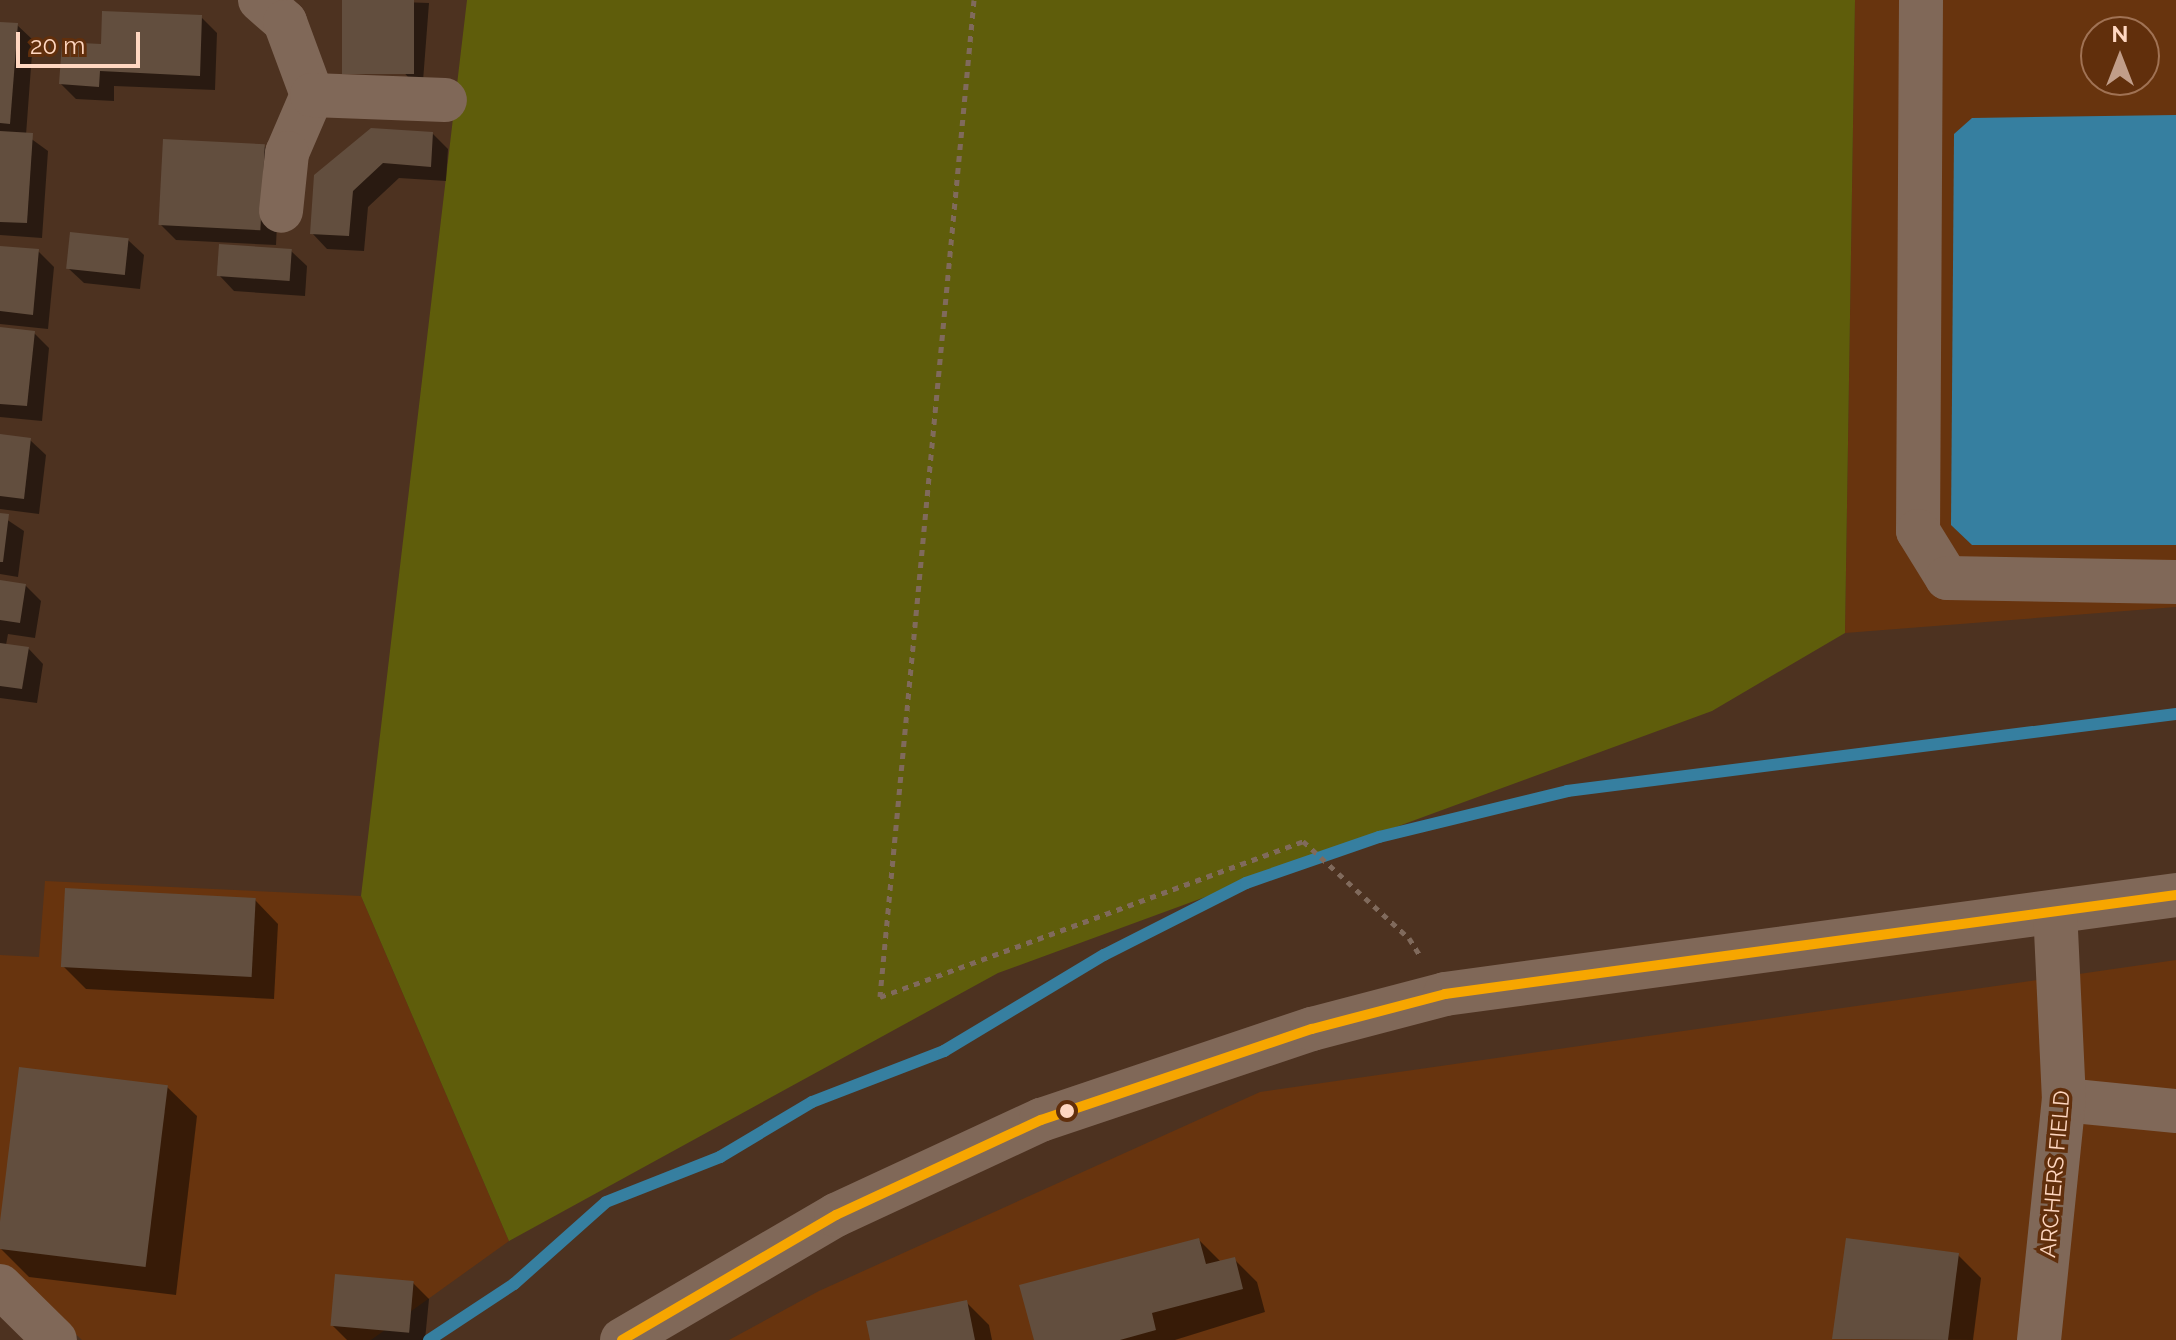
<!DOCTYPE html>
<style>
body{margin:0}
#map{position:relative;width:2176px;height:1340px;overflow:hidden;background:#4d3220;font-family:Raleway,sans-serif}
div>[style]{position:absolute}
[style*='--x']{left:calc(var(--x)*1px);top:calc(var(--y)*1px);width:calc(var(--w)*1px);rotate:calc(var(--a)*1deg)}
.built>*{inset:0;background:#68340e}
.green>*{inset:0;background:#5f5d0b}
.water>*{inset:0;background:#367fa0}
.shadow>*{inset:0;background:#0007}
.stream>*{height:12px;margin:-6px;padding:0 6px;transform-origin:6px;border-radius:6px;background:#367fa0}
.building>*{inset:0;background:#624e3e;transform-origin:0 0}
.path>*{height:5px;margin-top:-2.5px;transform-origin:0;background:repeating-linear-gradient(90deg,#806a5c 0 6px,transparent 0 12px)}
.minor>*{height:44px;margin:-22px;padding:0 22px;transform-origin:22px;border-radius:22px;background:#806858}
.bus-1>*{height:10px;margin:-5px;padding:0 5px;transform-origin:5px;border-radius:5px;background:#f7a600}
.dots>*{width:22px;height:22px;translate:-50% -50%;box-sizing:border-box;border:4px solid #612f0c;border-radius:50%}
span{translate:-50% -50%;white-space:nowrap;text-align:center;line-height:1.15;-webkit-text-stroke:7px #612f0c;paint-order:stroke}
.street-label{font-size:22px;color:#ffd7c1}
.north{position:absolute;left:2080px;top:16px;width:80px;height:80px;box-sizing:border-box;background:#612f0c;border:2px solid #a07254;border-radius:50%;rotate:0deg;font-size:22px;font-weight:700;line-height:32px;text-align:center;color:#ffd7c1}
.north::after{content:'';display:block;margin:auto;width:28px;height:36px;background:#c19d89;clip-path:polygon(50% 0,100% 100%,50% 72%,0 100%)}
.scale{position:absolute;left:16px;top:32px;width:124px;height:36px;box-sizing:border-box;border:4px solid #ffd7c1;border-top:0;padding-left:10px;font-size:24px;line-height:28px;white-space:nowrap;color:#ffd7c1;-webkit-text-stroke:6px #612f0c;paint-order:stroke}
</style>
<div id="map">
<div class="built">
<div style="clip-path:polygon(evenodd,1855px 0,2176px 0,2176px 607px,1845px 633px,1855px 0,2096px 32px,2144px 32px,2144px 80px,2096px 80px,2096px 32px)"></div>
<div style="clip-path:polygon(45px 881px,361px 896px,509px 1241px,371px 1340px,82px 1340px,0 1264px,0 955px,39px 957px)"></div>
<div style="clip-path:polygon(2176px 960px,2176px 1340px,729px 1340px,819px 1291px,1260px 1092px)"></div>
</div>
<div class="green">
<div style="clip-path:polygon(467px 0,1855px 0,1845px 633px,1712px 711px,998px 973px,509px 1241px,361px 896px)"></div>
</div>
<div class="water">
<div style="clip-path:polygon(2176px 115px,2176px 545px,1972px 545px,1951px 525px,1954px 134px,1972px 118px)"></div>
</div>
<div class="shadow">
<div style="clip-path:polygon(344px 0,429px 3px,422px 94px)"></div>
<div style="clip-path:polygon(201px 17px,217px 33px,215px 90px,114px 86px,114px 101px,76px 99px,61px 84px,103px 46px)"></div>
<div style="clip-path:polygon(0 24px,17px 25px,33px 40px,26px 135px,48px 151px,42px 238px,0 235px)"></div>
<div style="clip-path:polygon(433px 134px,448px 149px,446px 181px,399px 178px,368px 207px,364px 251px,327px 249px,312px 233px,316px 176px)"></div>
<div style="clip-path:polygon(265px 147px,280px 162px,276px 245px,176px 240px,160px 224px)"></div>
<div style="clip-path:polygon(128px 240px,144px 255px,140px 289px,84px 283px,68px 268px)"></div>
<div style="clip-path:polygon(0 248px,38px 251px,54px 267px,48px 329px,0 324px)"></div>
<div style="clip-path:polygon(291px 251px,307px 266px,305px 296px,234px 291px,219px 275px)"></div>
<div style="clip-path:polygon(0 329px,34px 333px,49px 348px,42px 421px,0 417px)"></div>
<div style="clip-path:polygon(0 436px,30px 440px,46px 455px,39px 514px,0 509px)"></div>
<div style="clip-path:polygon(0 515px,24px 531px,18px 577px,0 574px)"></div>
<div style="clip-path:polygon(0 582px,25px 585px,41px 601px,35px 638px,8px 634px,6px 645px,28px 648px,43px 664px,37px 703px,0 698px)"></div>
<div style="clip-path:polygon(255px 900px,278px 924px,274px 999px,86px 989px,63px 966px)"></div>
<div style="clip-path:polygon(21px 1069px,167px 1087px,197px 1116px,176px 1295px,29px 1277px,0 1248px)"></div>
<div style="clip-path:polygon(1199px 1240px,1221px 1262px,1234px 1259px,1257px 1282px,1265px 1312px,1175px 1340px,1036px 1340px)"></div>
<div style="clip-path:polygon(1958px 1255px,1981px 1278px,1973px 1340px,1834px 1339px)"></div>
<div style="clip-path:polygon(413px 1283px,429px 1299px,425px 1340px,347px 1340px,332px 1325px)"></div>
<div style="clip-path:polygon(966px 1302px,989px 1325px,992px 1340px,872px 1340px)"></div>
</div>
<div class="stream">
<div style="--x:429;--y:1340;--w:102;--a:-33.4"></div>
<div style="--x:514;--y:1284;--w:123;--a:-41.7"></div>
<div style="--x:606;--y:1202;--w:123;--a:-21.5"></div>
<div style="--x:720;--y:1157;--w:107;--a:-30.9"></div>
<div style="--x:812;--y:1102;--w:142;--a:-21.1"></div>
<div style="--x:944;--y:1051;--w:187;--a:-31"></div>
<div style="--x:1104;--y:955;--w:159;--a:-26.9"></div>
<div style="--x:1246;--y:883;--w:141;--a:-19.1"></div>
<div style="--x:1379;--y:837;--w:194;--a:-13.7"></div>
<div style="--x:1567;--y:791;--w:614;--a:-7.21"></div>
</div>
<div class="building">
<div style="left:342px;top:0;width:72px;height:74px"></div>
<div style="clip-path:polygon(102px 11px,202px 15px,200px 76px,100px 71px,99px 87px,59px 84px,62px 42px,101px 44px)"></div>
<div style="clip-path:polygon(0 22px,18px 23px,10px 124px,0 123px)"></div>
<div style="clip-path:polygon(371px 128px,433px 132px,431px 167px,383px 163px,353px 191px,349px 236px,310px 234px,314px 175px)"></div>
<div style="clip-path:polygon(0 131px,33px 133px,27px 223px,0 222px)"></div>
<div style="left:163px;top:139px;width:102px;height:86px;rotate:3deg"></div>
<div style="left:70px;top:232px;width:59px;height:37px;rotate:6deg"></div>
<div style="left:219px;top:244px;width:73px;height:32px;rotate:4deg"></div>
<div style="clip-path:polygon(0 246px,39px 249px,33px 315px,0 311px)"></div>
<div style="clip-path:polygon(0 327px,35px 331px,27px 406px,0 404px)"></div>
<div style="clip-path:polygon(0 434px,31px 438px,24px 499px,0 496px)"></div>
<div style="clip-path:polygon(0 513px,9px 514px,3px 562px,0 562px)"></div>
<div style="clip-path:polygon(0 580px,26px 584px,20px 623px,0 620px)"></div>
<div style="clip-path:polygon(0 643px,29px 647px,22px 689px,0 686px)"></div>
<div style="left:65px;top:888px;width:191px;height:79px;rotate:3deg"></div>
<div style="left:19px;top:1067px;width:150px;height:183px;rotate:7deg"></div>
<div style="clip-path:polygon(1199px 1238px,1206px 1264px,1235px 1257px,1243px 1289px,1152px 1313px,1156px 1330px,1120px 1340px,1034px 1340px,1019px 1285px)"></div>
<div style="clip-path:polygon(1846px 1238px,1959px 1253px,1948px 1340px,1832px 1339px)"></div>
<div style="left:335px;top:1274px;width:79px;height:52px;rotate:5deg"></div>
<div style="clip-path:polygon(967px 1300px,975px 1340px,870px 1340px,866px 1321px)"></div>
</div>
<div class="path">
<div style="--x:974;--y:0;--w:1001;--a:95.39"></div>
<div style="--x:880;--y:997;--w:451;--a:-20.2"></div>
<div style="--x:1303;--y:841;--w:144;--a:42.5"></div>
<div style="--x:1409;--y:938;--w:22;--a:58"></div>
</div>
<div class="minor">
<div style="--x:260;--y:0;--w:33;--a:41"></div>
<div style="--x:285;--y:22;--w:78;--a:69.7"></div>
<div style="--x:312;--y:95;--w:63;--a:113.3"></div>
<div style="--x:287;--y:153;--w:58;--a:95.9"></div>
<div style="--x:1921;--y:0;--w:531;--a:90.32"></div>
<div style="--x:1918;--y:531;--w:55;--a:58.3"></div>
<div style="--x:1947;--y:578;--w:229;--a:1"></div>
<div style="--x:312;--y:95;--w:133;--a:2.2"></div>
<div style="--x:2064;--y:1100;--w:113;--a:5.6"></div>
<div style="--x:0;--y:1286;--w:77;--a:44.5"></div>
<div style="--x:622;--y:1340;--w:248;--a:-30.3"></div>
<div style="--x:836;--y:1215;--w:226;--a:-24.9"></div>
<div style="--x:1041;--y:1120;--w:286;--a:-18.6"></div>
<div style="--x:1312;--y:1029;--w:138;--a:-14.7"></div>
<div style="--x:1445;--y:994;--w:738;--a:-7.71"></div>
<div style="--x:2039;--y:1340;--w:241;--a:-84.1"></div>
<div style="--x:2064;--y:1100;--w:188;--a:-92.7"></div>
</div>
<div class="bus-1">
<div style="--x:622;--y:1340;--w:248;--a:-30.3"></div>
<div style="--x:836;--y:1215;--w:226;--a:-24.9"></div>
<div style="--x:1041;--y:1120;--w:286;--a:-18.6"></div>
<div style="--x:1312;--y:1029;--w:138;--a:-14.7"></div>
<div style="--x:1445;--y:994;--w:738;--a:-7.71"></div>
</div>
<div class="dots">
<div style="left:1067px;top:1111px;background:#ffd7c1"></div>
</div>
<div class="street-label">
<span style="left:2055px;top:1174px;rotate:-85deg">ARCHERS FIELD</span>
</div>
<div class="north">N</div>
<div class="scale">20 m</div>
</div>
